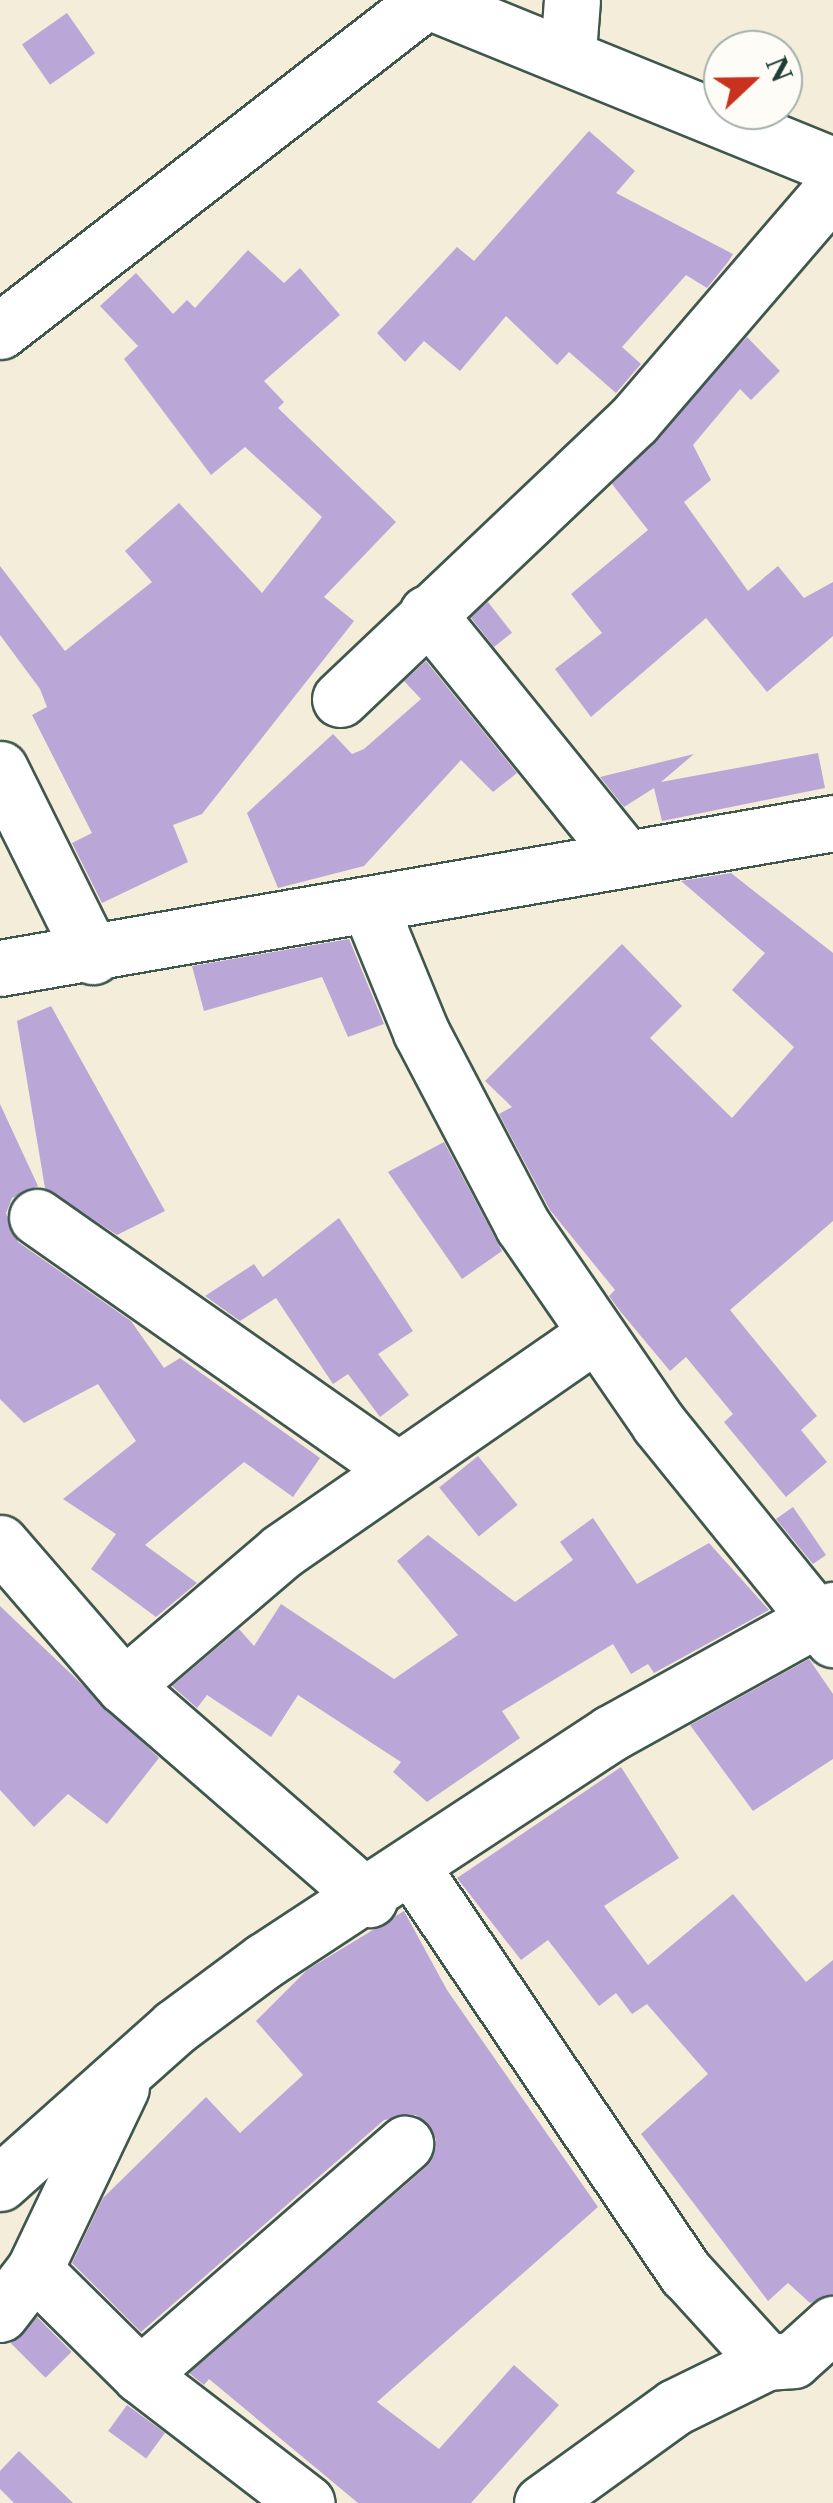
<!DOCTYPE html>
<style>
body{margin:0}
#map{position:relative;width:833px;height:2503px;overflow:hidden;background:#f4edd9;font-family:"Libre Caslon Text",serif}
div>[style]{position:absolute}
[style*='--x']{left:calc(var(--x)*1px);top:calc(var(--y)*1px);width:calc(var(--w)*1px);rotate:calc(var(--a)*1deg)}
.building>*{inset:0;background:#baa7d7;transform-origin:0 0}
.roads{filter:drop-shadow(2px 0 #3f574d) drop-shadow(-2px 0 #3f574d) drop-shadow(0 2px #3f574d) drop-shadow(0 -2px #3f574d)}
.minor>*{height:55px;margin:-27.5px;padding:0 27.5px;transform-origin:27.5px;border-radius:27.5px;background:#fff}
span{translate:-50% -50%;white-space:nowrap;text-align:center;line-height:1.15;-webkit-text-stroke:10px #fdfcf7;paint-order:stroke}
.north{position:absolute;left:703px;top:30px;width:100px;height:100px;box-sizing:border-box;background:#fdfcf7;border:2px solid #a4b0a9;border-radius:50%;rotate:68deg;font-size:28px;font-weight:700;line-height:40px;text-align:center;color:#1f3d34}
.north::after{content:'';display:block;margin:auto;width:35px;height:45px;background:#c8321e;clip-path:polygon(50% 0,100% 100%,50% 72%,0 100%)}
</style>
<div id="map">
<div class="building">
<div style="left:67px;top:13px;width:49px;height:55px;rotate:55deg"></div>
<div style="clip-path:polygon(589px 131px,635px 171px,616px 193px,733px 254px,728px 262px,707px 288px,686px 275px,622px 347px,641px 364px,616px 393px,569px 352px,557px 365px,506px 316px,460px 371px,424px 341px,405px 362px,377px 333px,457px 247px,474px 261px)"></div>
<div style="clip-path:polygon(248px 250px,284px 283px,300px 268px,340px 315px,264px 381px,284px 402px,278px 408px,396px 522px,324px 597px,354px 621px,202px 814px,173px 825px,188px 862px,102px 903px,72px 843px,92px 833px,32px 715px,47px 707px,40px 689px,0 635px,0 566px,65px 651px,152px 582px,125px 551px,179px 503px,262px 593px,322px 517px,245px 447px,211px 475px,124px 359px,138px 346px,100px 306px,136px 273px,173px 314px,187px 300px,195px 308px)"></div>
<div style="clip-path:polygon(747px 337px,780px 371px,751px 400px,740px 389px,693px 445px,711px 480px,684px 502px,748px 591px,778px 566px,804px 598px,833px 582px,833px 636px,767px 692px,706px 618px,591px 717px,555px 669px,602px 633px,571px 594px,648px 530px,612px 484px)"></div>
<div style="left:488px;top:602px;width:39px;height:23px;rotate:52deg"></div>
<div style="clip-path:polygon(426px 661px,517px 773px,493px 792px,461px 760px,364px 866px,278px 888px,247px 813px,333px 734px,352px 754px,364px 749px,421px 699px,404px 681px)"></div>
<div style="clip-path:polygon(818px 753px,825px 788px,662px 821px,654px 788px,624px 807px,600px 777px,694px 754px,661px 782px)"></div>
<div style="clip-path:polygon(731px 873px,833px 953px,833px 1221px,730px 1310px,817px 1416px,801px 1430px,827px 1462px,786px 1497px,724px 1422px,733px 1414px,686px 1357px,670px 1371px,620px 1311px,609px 1296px,615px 1290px,550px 1210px,499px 1114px,512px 1107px,485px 1081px,622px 944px,682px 1006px,650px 1038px,732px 1118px,794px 1047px,732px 990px,765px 953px,681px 881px)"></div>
<div style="clip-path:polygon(349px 939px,384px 1024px,348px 1037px,322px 977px,204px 1011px,192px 966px)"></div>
<div style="clip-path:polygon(51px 1006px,165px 1211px,117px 1235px,45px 1188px,17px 1021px)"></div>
<div style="clip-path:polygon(0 1104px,38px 1186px,12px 1198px,6px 1213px,18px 1242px,131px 1321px,164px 1368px,180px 1358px,320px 1458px,293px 1497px,244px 1462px,145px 1545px,197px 1583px,156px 1617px,91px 1569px,116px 1534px,63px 1499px,136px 1441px,98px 1384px,24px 1423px,0 1399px)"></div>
<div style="clip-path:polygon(444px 1142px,502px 1251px,462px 1279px,388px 1172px)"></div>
<div style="clip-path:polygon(339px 1218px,413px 1331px,378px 1354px,409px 1395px,380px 1417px,348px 1374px,333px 1384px,276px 1298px,240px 1321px,205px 1296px,254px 1264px,263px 1277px)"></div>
<div style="left:478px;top:1456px;width:63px;height:50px;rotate:51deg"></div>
<div style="clip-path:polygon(793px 1507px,826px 1555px,813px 1564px,776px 1519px)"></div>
<div style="clip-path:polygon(593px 1518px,637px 1584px,709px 1543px,769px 1610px,654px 1673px,648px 1664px,631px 1674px,613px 1644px,502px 1711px,520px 1738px,427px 1802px,393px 1772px,401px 1762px,298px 1695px,271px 1737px,207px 1695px,197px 1708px,172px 1686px,239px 1629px,254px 1646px,281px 1604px,394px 1679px,458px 1635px,397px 1561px,428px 1535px,515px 1602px,573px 1560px,560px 1542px)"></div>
<div style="clip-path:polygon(0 1606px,159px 1758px,107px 1824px,68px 1794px,34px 1827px,0 1790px)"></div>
<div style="clip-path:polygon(809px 1659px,833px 1694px,833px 1759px,753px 1811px,690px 1725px)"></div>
<div style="clip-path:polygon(621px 1767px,679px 1858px,604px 1906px,648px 1965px,733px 1894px,806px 1982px,833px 1960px,833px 2294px,810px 2303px,788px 2283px,768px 2301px,641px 2134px,708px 2074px,647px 2004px,632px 2014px,616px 1993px,599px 2006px,548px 1940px,521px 1960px,457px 1878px)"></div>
<div style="clip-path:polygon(404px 1911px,447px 1990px,598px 2207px,377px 2402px,439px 2449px,514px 2365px,559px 2405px,471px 2503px,358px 2503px,209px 2379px,204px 2385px,189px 2373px,426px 2167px,436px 2139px,416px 2115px,384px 2120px,141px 2332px,72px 2263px,103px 2198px,206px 2097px,240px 2133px,303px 2075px,256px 2021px,307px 1970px)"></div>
<div style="left:37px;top:2317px;width:49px;height:37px;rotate:45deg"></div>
<div style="left:127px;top:2405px;width:47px;height:32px;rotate:36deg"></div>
<div style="clip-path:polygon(19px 2451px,73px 2503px,14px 2503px,0 2489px,0 2471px)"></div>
</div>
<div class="roads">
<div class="minor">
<div style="--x:426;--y:0;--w:439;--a:22.1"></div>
<div style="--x:568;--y:52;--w:52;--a:-85.6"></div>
<div style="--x:0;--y:331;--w:540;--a:-37.78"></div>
<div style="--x:427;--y:613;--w:311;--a:51"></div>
<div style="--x:340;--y:699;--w:405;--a:-43.5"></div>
<div style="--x:634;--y:420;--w:305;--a:-49.3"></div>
<div style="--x:0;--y:769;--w:209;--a:63.6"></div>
<div style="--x:369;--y:905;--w:137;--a:67.7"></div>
<div style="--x:421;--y:1032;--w:219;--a:62.3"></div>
<div style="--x:523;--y:1226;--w:240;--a:55.5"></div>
<div style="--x:659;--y:1424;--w:277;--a:51"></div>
<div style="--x:0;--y:968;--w:846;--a:-9.87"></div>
<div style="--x:37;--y:1217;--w:436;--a:35"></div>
<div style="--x:0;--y:1543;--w:189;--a:49.1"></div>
<div style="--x:124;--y:1686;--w:325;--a:41"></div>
<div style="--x:124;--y:1686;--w:208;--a:-40.5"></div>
<div style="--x:282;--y:1551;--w:381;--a:-34.7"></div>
<div style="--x:413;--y:1869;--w:488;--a:56"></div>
<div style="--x:686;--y:2273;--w:120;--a:47.7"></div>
<div style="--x:0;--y:2183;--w:234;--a:-41.7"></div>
<div style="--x:175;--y:2027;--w:111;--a:-36.6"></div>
<div style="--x:264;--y:1961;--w:415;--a:-33.3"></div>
<div style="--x:611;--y:1733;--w:254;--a:-29"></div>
<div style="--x:34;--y:2270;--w:149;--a:44.7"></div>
<div style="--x:140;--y:2375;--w:210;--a:37.5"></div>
<div style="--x:0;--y:2314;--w:56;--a:-52.3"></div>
<div style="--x:34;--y:2270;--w:202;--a:-64.5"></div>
<div style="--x:140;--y:2375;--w:352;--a:-41.1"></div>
<div style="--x:542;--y:2503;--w:164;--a:-35.8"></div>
<div style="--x:675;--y:2407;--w:102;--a:-26.1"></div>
<div style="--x:767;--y:2362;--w:26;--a:-4"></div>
<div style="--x:793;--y:2360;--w:54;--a:-42"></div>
</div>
</div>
<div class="north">N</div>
</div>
